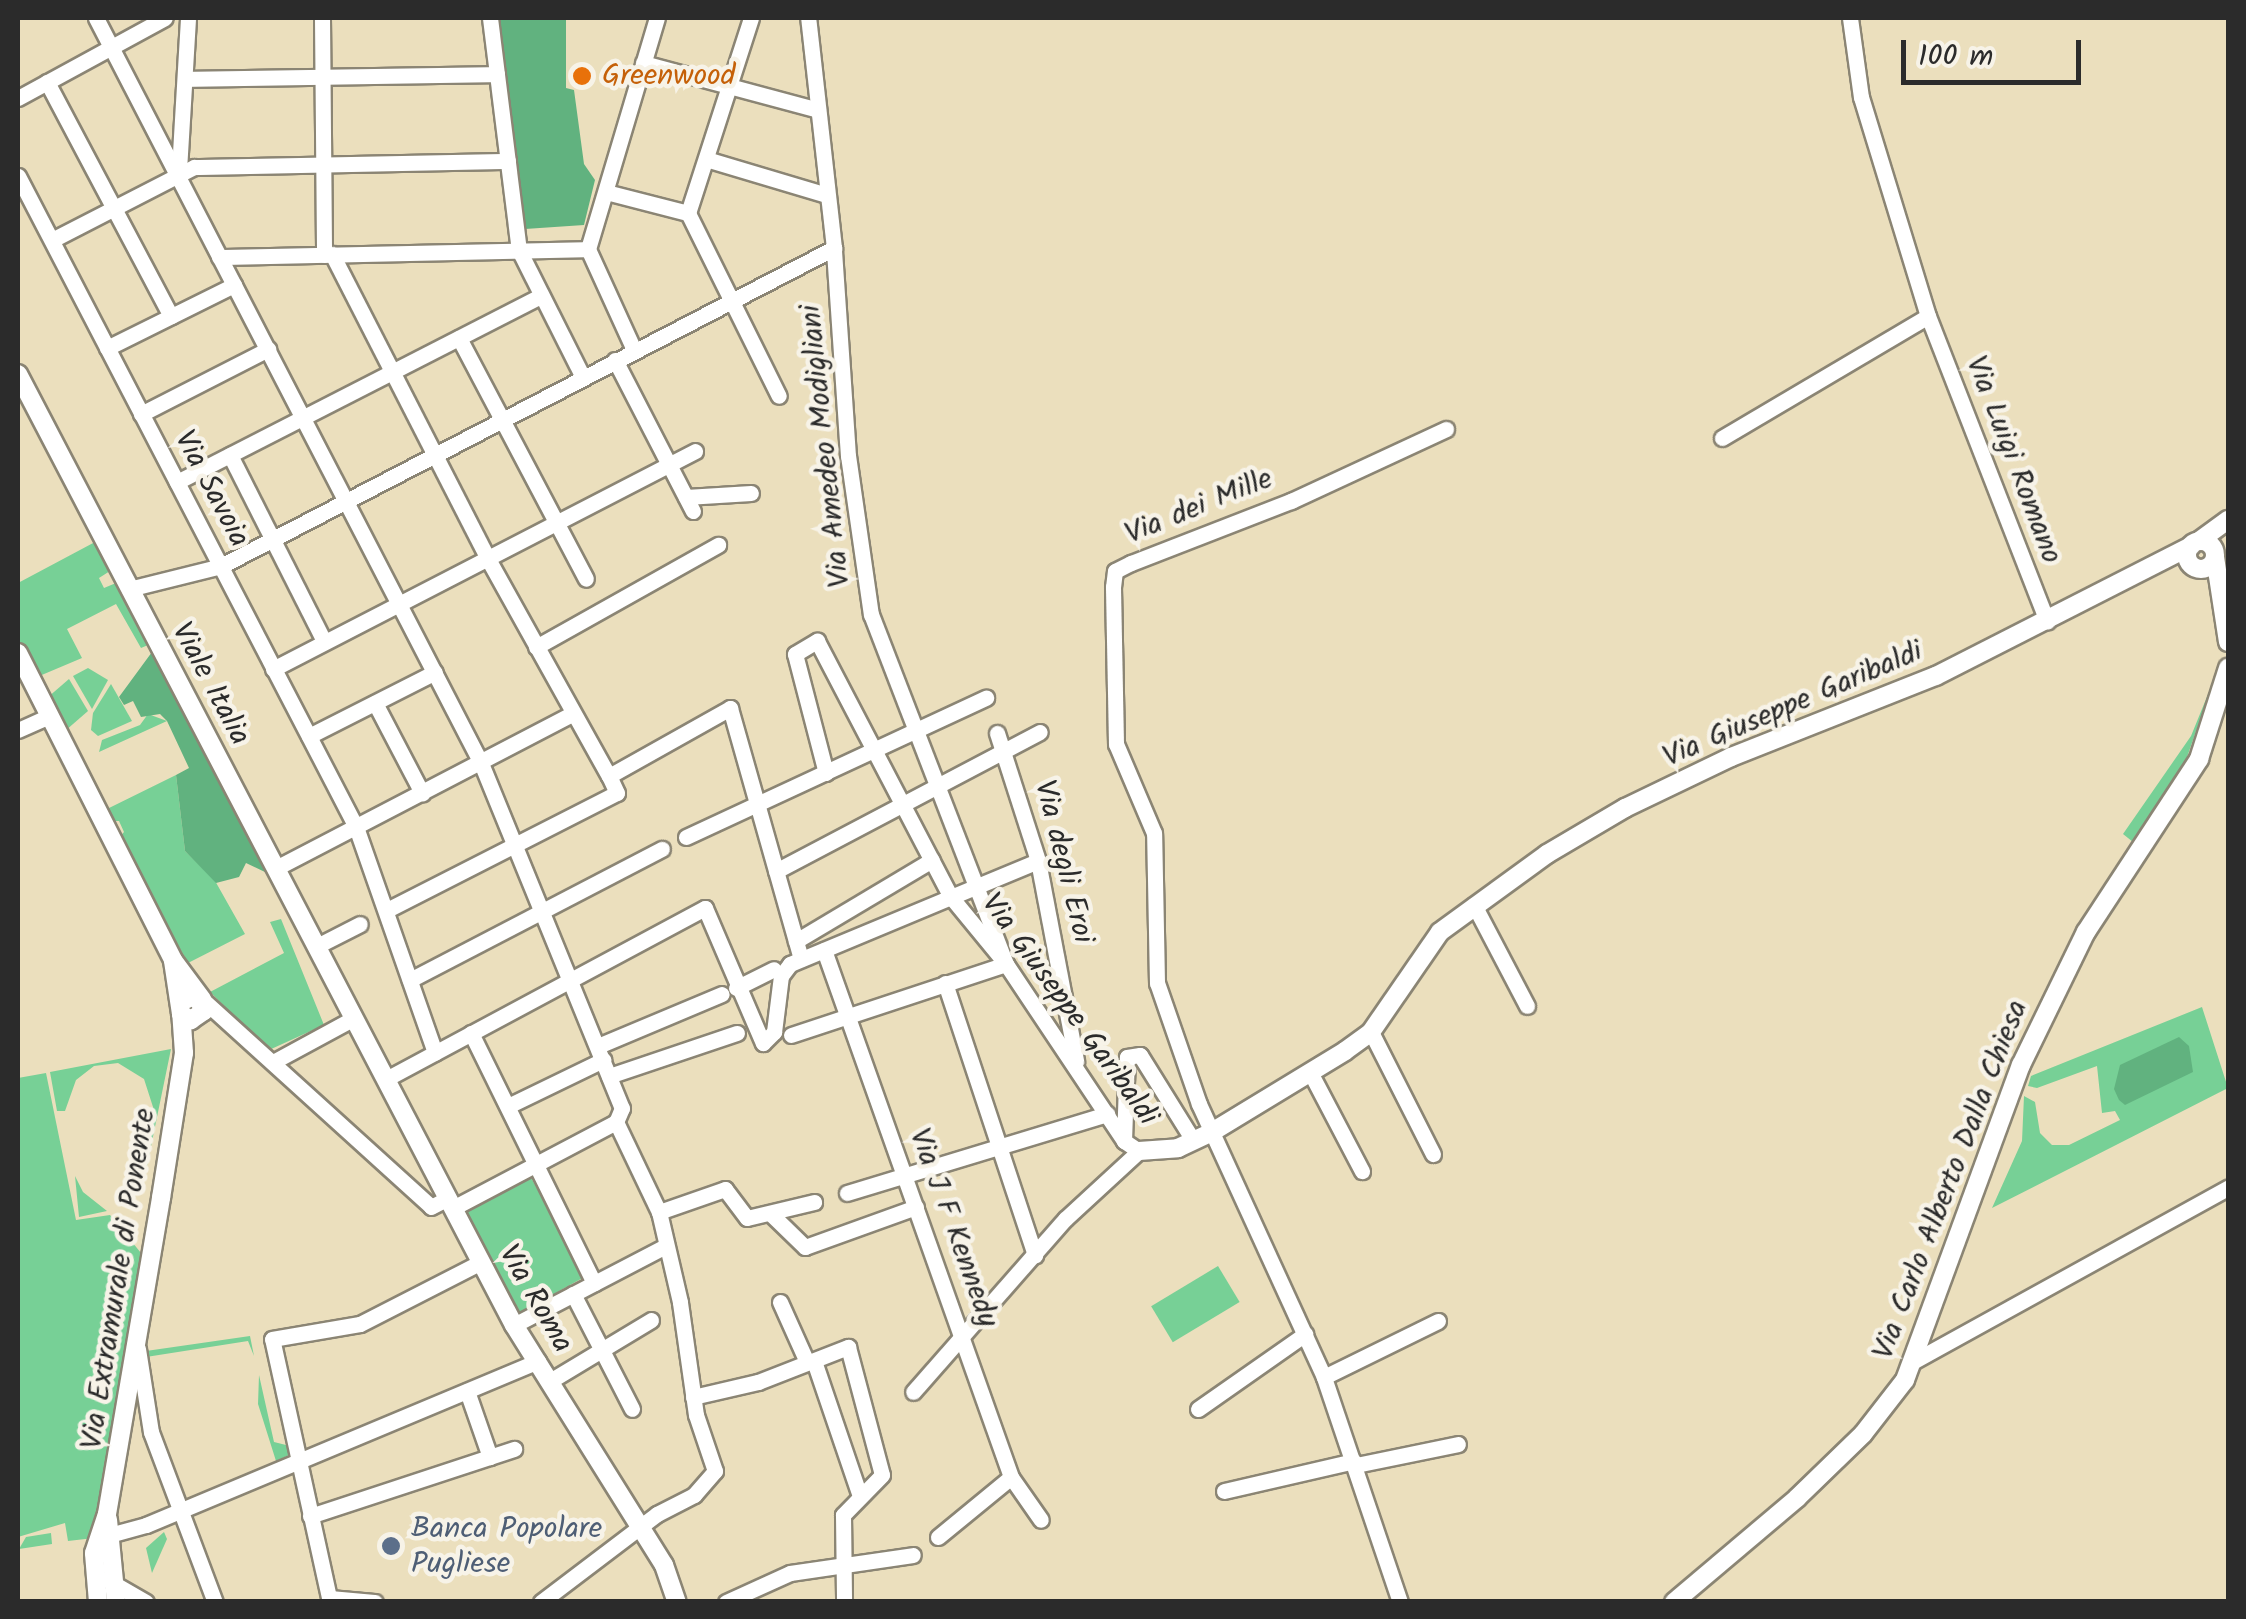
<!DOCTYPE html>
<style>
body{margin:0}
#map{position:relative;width:2246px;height:1619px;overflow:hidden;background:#ebdfbd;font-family:Kalam,sans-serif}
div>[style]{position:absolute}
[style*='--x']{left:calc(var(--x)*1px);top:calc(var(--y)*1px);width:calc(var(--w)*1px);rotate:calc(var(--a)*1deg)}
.green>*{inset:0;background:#77d096;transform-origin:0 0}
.forest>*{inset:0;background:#61b27f}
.roads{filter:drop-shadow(2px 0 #8b8574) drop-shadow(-2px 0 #8b8574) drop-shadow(0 2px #8b8574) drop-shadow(0 -2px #8b8574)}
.minor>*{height:15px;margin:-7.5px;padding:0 7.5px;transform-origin:7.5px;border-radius:7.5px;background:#fff}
.major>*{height:18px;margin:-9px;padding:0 9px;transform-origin:9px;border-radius:9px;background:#fff}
.major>.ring{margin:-9px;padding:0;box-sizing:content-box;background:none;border:18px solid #fff;border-radius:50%}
.dots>*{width:28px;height:28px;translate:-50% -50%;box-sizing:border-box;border:5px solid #f7f3e8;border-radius:50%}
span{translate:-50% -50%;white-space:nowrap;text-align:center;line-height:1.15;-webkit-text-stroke:9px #f7f3e8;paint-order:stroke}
.food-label{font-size:30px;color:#c56008}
.left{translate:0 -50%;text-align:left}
.street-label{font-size:30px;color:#2b2b2b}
.service-label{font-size:30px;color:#4e5e75}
.frame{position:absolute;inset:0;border:20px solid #2b2b2b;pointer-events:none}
.scale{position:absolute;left:1901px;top:40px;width:180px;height:45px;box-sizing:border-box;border:5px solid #2b2b2b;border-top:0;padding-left:12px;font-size:30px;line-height:35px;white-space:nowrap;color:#2b2b2b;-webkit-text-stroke:8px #f7f3e8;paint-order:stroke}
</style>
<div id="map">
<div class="green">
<div style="clip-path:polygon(95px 542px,110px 571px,99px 578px,104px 588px,116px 583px,148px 645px,141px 648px,116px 604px,67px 629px,82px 658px,37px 677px,18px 638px,18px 583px)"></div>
<div style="clip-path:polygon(88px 668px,108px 680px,92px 709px,73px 676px)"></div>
<div style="clip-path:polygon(69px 679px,88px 711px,65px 731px,47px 698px)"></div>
<div style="clip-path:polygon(2213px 682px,2185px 763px,2133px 842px,2123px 834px,2191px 736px)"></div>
<div style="clip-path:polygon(111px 684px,132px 721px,98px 736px,91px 730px,93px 713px)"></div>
<div style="clip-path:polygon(148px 714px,167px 721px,99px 752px,102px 740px,140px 725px)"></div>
<div style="clip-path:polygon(176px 775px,185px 851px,214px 879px,245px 934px,188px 963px,118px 839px,124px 832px,119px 821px,110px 821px,105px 810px)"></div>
<div style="clip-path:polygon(281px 919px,324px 1025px,269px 1050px,210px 992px,284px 953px,270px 922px)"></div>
<div style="clip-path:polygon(2202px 1007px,2228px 1088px,1992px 1208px,2022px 1141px,2024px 1096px,2035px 1102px,2040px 1133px,2052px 1145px,2069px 1145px,2120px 1120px,2115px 1111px,2102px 1113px,2097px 1066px,2037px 1088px,2028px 1086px,2031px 1076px)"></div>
<div style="clip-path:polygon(171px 1049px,142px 1190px,132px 1195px,128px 1186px,141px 1179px,153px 1107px,144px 1079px,118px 1063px,94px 1066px,76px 1080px,65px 1111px,57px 1111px,50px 1072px)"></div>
<div style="clip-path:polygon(46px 1073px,76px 1220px,110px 1215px,141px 1253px,94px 1538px,68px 1541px,65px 1523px,18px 1537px,18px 1078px)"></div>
<div style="left:529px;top:1174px;width:117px;height:75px;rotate:61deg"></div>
<div style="clip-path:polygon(75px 1176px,83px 1192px,107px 1211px,79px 1217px)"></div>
<div style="left:1218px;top:1266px;width:42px;height:78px;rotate:59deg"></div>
<div style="clip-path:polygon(250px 1336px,254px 1356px,248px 1341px,146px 1357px,146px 1351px)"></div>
<div style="clip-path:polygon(259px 1375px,274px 1442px,286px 1445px,289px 1455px,276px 1461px,258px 1404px)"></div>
<div style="clip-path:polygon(164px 1532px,167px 1539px,152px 1573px,146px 1548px)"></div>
<div style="clip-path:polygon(51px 1533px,52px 1544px,19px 1549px,26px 1537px)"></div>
</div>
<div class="forest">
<div style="clip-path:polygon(499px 18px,566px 18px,566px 88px,574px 90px,584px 164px,595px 180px,584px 225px,525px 229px)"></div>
<div style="clip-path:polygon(152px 652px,232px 806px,267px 873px,246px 863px,239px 877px,216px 883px,185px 851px,176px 775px,189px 768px,167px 721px,160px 714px,141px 717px,133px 701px,124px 705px,119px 697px)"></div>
<div style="clip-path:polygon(2179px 1037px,2189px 1046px,2193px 1072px,2125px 1105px,2119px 1100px,2114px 1089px,2120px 1065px)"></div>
</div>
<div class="roads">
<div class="minor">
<div style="--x:96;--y:18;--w:839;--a:62.67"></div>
<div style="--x:481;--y:763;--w:373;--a:67.8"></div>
<div style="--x:622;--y:1108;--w:15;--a:113"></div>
<div style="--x:322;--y:18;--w:237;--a:89.5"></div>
<div style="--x:490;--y:18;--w:234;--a:82.9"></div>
<div style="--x:519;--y:250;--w:142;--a:63.3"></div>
<div style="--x:751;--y:18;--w:205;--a:107.9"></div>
<div style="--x:688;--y:213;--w:204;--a:63.6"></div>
<div style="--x:1850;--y:18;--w:80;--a:82.1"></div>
<div style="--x:1861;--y:97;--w:229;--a:73"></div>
<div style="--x:1928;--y:316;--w:328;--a:68.7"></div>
<div style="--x:643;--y:63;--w:181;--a:15"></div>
<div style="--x:186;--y:79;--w:311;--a:-0.9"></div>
<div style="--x:47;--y:82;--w:265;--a:62.1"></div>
<div style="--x:18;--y:98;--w:167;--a:-28.6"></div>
<div style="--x:706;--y:159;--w:126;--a:16.6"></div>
<div style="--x:179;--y:170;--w:152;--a:-86.6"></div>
<div style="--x:18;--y:176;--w:734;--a:62.56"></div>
<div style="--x:356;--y:827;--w:239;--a:70.7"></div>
<div style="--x:606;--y:192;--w:85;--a:14.4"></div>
<div style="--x:52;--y:240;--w:160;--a:-27.2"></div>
<div style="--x:194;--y:167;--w:314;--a:-1.1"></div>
<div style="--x:588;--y:249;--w:241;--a:-73.4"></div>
<div style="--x:588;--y:249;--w:111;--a:65.5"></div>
<div style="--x:332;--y:254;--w:343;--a:62.9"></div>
<div style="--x:488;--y:559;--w:248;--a:60.9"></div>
<div style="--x:219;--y:257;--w:369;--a:-1.2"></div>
<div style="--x:459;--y:338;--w:272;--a:62.2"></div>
<div style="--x:107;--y:348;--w:142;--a:-26.4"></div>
<div style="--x:615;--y:360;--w:170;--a:62.7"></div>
<div style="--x:141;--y:414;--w:143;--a:-27.1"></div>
<div style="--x:1722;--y:438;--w:239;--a:-30.6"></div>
<div style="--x:230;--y:455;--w:208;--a:63.2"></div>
<div style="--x:177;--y:482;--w:409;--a:-27.1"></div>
<div style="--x:686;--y:497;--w:65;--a:-3.5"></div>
<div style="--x:129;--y:589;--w:95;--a:-14"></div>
<div style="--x:221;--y:566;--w:691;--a:-27.42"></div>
<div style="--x:536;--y:647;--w:209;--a:-29.3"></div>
<div style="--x:273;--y:669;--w:475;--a:-27.3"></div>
<div style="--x:375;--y:703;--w:102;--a:62.4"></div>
<div style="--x:18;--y:730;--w:34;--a:-24"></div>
<div style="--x:997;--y:733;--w:134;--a:72.2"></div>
<div style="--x:1038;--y:861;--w:204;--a:79.2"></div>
<div style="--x:309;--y:736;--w:141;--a:-26.9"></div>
<div style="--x:826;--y:773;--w:123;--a:-104.6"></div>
<div style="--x:795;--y:654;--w:26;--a:-31"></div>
<div style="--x:817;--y:641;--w:289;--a:62.4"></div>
<div style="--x:951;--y:897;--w:94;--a:-22.5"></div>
<div style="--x:686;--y:837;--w:331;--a:-24.9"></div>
<div style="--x:276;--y:868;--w:334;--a:-27.5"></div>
<div style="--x:776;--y:871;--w:298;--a:-27.8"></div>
<div style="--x:1474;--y:905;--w:114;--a:62.3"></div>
<div style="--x:387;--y:910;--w:258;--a:-27"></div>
<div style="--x:617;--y:793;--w:19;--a:-115"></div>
<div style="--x:609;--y:776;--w:139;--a:-29.3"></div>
<div style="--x:730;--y:708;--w:261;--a:74.2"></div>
<div style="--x:796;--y:941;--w:158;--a:-30.8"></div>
<div style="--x:317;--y:946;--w:48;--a:-27.1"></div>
<div style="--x:824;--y:950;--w:559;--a:70.46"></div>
<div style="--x:1011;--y:1477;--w:52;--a:55.1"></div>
<div style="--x:410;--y:980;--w:284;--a:-27.5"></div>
<div style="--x:945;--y:983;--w:287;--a:71.7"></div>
<div style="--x:736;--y:988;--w:42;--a:-26.6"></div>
<div style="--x:202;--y:999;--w:309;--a:42.2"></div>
<div style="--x:431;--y:1207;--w:19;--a:-28"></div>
<div style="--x:1371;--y:1032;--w:137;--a:63.1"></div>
<div style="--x:471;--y:1033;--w:279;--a:63.8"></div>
<div style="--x:791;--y:1035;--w:226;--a:-18.3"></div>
<div style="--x:1006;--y:964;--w:374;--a:-111.1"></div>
<div style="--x:871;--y:615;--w:161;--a:-98.2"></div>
<div style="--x:848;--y:456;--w:208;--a:-93.9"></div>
<div style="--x:834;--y:248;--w:231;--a:-96.4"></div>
<div style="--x:598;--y:1046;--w:134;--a:-22.8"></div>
<div style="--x:273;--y:1062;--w:92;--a:-28.5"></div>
<div style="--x:1310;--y:1072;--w:112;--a:62.3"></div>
<div style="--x:609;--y:1076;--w:135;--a:-18.6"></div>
<div style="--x:386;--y:1079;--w:362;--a:-28.2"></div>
<div style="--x:705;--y:908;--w:147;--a:66.8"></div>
<div style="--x:763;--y:1043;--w:16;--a:-45"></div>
<div style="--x:774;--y:1032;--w:56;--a:-82.9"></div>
<div style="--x:781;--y:976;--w:15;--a:-53"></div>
<div style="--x:790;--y:964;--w:174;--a:-22.6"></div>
<div style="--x:951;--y:897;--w:87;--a:50.6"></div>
<div style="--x:1006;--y:964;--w:213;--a:56.3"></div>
<div style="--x:1124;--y:1141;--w:18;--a:34"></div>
<div style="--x:1139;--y:1151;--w:100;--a:137.4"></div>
<div style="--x:1065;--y:1219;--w:230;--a:131.3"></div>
<div style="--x:508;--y:1106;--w:106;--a:-25.8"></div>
<div style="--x:1124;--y:1141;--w:84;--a:-88"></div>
<div style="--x:1127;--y:1057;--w:13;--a:-9"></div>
<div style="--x:1140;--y:1055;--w:100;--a:58.1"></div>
<div style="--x:847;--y:1193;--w:272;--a:-16.9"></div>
<div style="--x:453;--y:1208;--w:184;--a:-27.8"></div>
<div style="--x:659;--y:1212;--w:70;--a:-19.2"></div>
<div style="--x:725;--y:1189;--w:36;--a:53"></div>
<div style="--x:747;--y:1218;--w:69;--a:-13.4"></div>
<div style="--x:772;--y:1215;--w:46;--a:44.1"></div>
<div style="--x:805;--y:1247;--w:118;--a:-19.8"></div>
<div style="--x:573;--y:1294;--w:129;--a:62.8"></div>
<div style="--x:780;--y:1302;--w:66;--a:65.8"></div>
<div style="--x:514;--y:1325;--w:169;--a:-27.5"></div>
<div style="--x:138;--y:1349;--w:84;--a:81.1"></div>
<div style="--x:151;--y:1432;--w:182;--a:69.4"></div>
<div style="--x:814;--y:1361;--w:139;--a:71.2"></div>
<div style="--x:1914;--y:1361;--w:359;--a:-28.9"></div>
<div style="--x:1324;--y:1377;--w:127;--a:-26.2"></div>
<div style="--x:550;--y:1381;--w:118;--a:-31.1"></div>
<div style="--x:467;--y:1391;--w:70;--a:70.8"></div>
<div style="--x:693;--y:1397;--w:67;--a:-13"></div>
<div style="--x:758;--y:1382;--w:97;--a:-21.3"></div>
<div style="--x:848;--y:1347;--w:132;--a:75.1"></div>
<div style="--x:882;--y:1475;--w:56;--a:134.3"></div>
<div style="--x:843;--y:1515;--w:87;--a:89.3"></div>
<div style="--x:1198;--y:1409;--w:131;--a:-35"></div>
<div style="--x:1356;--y:1465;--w:104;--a:-11.6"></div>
<div style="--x:1224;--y:1491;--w:133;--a:-13"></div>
<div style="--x:310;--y:1516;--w:215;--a:-18.2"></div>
<div style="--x:102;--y:1537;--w:46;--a:-15.3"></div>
<div style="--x:146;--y:1525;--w:425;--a:-22.7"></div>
<div style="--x:938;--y:1537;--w:94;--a:-39.4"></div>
<div style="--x:106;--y:1579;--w:46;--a:29.9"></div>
<div style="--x:329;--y:1598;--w:46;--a:5"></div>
<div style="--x:330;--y:1602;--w:269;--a:-102.4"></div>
<div style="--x:272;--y:1339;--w:89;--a:-9.7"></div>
<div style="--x:360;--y:1324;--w:136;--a:-27.1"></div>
<div style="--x:541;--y:1602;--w:146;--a:-37.2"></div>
<div style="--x:657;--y:1514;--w:42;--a:-27.2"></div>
<div style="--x:694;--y:1495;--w:32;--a:-49"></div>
<div style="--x:715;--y:1471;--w:59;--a:-108.7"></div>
<div style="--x:696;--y:1415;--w:114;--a:-98.1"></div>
<div style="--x:680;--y:1302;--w:92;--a:-103.1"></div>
<div style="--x:659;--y:1212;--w:100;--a:-115.5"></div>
<div style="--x:726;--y:1602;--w:70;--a:-24.4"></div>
<div style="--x:790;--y:1573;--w:124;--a:-8.3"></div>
<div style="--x:1400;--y:1602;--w:237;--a:-108.7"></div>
<div style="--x:1324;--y:1377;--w:300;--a:-114.6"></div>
<div style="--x:1199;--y:1104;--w:128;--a:-109.1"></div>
<div style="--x:1157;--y:983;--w:150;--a:-91.1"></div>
<div style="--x:1154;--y:833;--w:97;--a:-113.1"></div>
<div style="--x:1116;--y:744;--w:157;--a:-91.1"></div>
<div style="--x:1113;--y:587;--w:16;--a:-83"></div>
<div style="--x:1115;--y:571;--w:18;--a:-27"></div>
<div style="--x:1131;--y:563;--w:172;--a:-21.2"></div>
<div style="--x:1291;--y:501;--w:171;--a:-24.9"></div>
</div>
<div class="major">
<div style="--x:18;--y:374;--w:1073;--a:62.46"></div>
<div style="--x:514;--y:1325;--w:283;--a:58"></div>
<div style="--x:664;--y:1565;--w:39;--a:71"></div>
<div style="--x:2199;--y:541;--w:36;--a:-36"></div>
<div class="ring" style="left:2187px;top:541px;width:10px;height:10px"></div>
<div style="--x:2215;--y:557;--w:86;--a:81.3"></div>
<div style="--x:18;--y:653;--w:344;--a:63.2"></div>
<div style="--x:173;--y:960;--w:49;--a:53.4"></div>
<div style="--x:173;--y:961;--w:54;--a:81.4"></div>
<div style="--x:181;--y:1014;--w:12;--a:31"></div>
<div style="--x:191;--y:1020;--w:16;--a:-35"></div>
<div style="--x:204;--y:1011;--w:18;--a:-117"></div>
<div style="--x:196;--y:995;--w:17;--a:156"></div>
<div style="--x:1139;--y:1151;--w:39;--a:-4"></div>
<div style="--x:1178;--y:1148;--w:38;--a:-25"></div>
<div style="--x:1212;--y:1132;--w:156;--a:-31.3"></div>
<div style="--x:1345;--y:1051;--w:32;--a:-36"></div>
<div style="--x:1371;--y:1032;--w:121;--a:-55.4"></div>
<div style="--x:1440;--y:932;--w:132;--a:-36.1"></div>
<div style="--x:1547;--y:854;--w:91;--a:-30.5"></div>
<div style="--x:1625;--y:808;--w:118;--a:-25.7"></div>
<div style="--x:1731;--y:757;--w:220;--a:-21.6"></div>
<div style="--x:1936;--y:676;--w:286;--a:-27"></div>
<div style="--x:108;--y:1520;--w:82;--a:84.4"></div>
<div style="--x:98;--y:1602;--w:49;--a:-94.7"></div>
<div style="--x:94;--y:1553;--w:41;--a:-71.6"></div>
<div style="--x:107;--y:1514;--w:321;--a:-80.3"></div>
<div style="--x:161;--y:1198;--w:147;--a:-81"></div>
<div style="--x:184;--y:1053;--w:39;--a:-94"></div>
<div style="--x:1674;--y:1602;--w:161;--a:-40.2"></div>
<div style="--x:1797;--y:1498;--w:92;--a:-44.1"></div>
<div style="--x:1863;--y:1434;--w:68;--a:-52.1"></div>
<div style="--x:1905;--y:1380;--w:336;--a:-69.8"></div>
<div style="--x:2021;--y:1065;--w:148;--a:-64"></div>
<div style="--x:2086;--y:932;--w:207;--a:-56.8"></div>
<div style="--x:2199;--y:759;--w:96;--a:-72.3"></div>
</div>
</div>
<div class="dots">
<div style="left:582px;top:76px;background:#e8710a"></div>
<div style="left:391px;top:1546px;background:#5c6f8a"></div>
</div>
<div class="food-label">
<span class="left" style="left:602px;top:76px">Greenwood</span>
</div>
<div class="street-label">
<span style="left:826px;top:446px;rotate:-96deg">Via Amedeo Modigliani</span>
<span style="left:2013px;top:460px;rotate:69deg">Via Luigi Romano</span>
<span style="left:211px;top:489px;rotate:62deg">Via Savoia</span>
<span style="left:1199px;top:507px;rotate:-22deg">Via dei Mille</span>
<span style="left:210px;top:684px;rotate:62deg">Viale Italia</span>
<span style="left:1793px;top:705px;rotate:-23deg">Via Giuseppe Garibaldi</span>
<span style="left:1063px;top:862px;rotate:76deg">Via degli Eroi</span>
<span style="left:1069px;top:1010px;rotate:54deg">Via Giuseppe Garibaldi</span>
<span style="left:1951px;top:1180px;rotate:-69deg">Via Carlo Alberto Dalla Chiesa</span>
<span style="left:953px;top:1228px;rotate:70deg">Via J F Kennedy</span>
<span style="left:119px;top:1279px;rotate:-81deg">Via Extramurale di Ponente</span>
<span style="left:535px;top:1299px;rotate:60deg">Via Roma</span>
</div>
<div class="service-label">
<span class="left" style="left:411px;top:1546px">Banca Popolare<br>Pugliese</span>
</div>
<div class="frame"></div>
<div class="scale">100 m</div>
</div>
